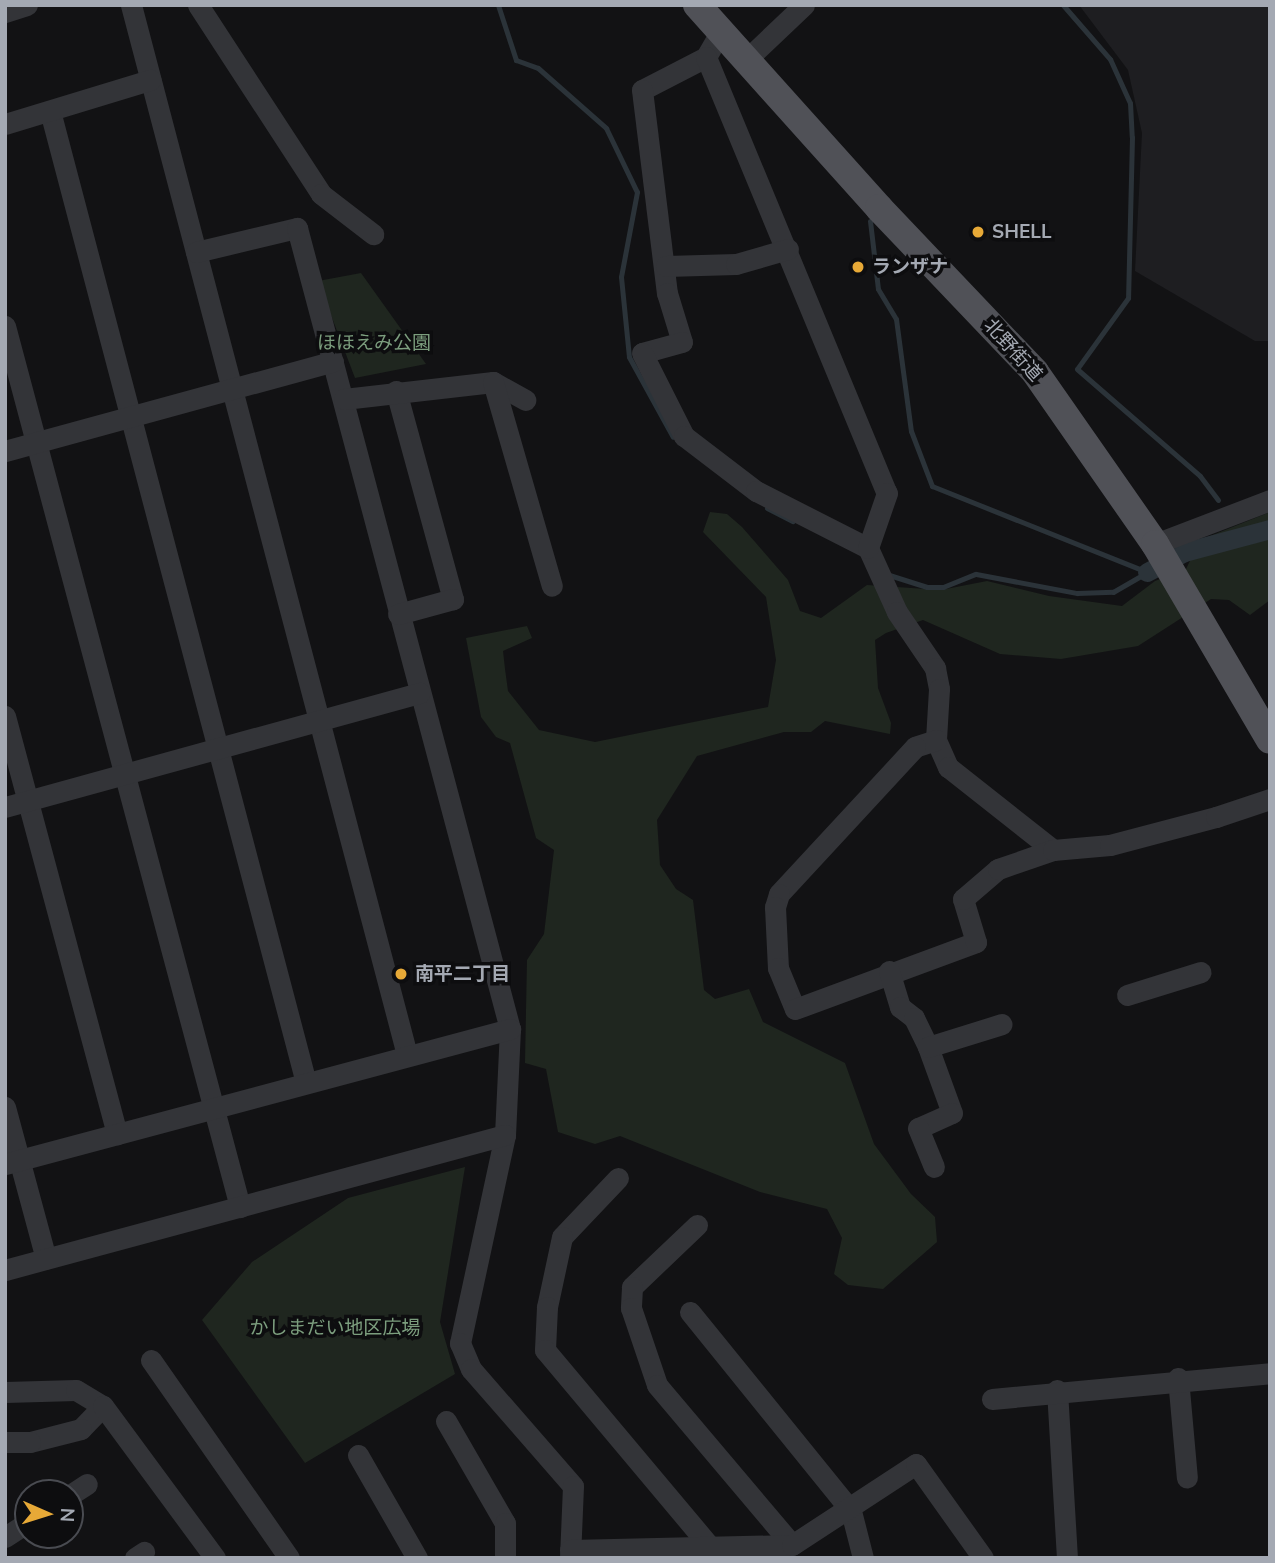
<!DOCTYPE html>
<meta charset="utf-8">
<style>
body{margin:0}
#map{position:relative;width:1275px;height:1563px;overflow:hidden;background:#121214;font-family:Mulish,"Noto Sans JP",sans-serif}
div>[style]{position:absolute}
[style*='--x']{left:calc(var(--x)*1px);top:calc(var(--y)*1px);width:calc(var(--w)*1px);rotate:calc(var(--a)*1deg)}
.built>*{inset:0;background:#1e1e21}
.green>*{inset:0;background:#1f261f}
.stream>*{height:5px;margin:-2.5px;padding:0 2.5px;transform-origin:2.5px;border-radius:2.5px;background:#2b3339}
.canal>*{height:19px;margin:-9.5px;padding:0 9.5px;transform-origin:9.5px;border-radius:9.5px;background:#2b3339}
.minor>*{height:21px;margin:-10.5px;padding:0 10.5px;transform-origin:10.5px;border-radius:10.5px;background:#333438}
.major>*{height:28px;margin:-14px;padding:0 14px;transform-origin:14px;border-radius:14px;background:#505157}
.dots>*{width:19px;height:19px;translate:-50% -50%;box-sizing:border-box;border:4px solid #0d0d0f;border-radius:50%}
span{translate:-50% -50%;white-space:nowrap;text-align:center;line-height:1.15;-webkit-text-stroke:7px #0d0d0f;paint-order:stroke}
.poi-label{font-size:19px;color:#a4a9b3;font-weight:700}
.left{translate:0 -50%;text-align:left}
.park-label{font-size:19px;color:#7c9e7e}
.street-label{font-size:19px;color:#a4a9b3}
.frame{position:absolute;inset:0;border:7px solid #a4a9b3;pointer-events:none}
.north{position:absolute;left:14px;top:1479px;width:70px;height:70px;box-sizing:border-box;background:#0d0d0f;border:2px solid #494b51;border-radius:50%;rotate:93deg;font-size:19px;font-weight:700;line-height:28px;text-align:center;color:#a4a9b3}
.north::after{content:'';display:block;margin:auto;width:24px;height:32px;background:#e7a937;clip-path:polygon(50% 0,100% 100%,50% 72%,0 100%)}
</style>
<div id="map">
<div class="built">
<div style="clip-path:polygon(1079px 5px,1270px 5px,1270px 341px,1255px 341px,1135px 271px,1142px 133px,1128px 70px)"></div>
</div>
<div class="green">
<div style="clip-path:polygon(361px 273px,426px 364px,355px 378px,318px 281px)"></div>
<div style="clip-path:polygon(710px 512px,727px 514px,742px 527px,788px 580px,800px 611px,821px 618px,867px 585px,941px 590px,987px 581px,1049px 596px,1122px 606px,1155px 581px,1186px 569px,1200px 540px,1270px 512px,1270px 600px,1250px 615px,1229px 600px,1211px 599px,1138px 646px,1061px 659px,1000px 654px,923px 620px,886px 633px,875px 640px,878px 688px,891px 723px,890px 734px,825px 721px,811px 732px,784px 732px,697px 756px,657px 820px,660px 865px,676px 889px,693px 900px,704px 990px,715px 999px,749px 989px,763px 1022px,845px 1063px,874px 1144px,911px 1194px,935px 1217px,937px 1242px,883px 1289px,848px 1285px,834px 1274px,842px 1238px,827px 1209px,760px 1192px,620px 1136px,595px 1144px,558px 1132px,546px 1069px,525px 1063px,527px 960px,544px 934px,554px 850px,536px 838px,510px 743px,496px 737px,481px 717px,466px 638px,527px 626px,532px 638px,503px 651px,505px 669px,508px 691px,539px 730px,595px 742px,768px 707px,776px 660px,766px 597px,703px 532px)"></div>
<div style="clip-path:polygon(465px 1167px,440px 1322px,455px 1374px,305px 1463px,202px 1320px,252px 1262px,348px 1198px)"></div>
</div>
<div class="stream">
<div style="--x:498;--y:5;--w:58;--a:71.9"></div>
<div style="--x:516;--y:60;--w:23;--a:20"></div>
<div style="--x:538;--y:68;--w:91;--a:41.4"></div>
<div style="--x:606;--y:128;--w:71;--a:64.2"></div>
<div style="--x:637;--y:192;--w:86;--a:100.7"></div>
<div style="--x:621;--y:277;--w:80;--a:84.3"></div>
<div style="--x:629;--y:357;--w:91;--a:61.2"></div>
<div style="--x:1063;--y:5;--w:72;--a:49"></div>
<div style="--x:1110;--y:59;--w:48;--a:65.6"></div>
<div style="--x:1130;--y:103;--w:34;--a:87"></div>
<div style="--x:1132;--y:137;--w:161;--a:91.4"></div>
<div style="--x:1128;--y:298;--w:87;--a:125.7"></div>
<div style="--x:1077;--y:369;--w:163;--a:41"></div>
<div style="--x:1200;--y:476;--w:30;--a:53"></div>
<div style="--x:870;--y:221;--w:68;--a:83.3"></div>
<div style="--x:878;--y:289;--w:35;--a:59"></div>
<div style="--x:896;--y:319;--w:113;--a:82.4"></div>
<div style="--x:911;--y:431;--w:59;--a:69.1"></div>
<div style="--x:932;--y:486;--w:232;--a:21.8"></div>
<div style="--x:767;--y:508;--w:29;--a:27"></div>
<div style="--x:886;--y:574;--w:43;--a:17.6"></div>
<div style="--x:927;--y:587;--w:16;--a:0"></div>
<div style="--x:943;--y:587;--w:35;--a:-22"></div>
<div style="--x:976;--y:574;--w:103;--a:10.7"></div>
<div style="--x:1077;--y:593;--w:36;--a:-2"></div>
<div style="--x:1113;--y:592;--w:39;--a:-30"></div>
</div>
<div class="canal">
<div style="--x:1147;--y:572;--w:42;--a:-28.4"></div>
<div style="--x:1184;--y:552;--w:89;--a:-15"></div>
</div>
<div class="minor">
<div style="--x:131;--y:5;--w:1086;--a:75.27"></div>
<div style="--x:198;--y:5;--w:225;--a:56.9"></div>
<div style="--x:321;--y:194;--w:66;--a:37.6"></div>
<div style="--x:5;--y:12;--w:23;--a:-18"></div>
<div style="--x:721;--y:31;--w:30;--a:120"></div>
<div style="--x:706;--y:57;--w:72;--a:152.7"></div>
<div style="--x:642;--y:90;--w:205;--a:83"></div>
<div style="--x:667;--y:293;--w:51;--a:73"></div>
<div style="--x:682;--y:342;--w:41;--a:164.6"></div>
<div style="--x:642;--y:353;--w:93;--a:63.2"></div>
<div style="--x:684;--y:436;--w:91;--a:37.4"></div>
<div style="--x:756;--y:491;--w:126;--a:27"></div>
<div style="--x:868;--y:548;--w:70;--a:65.6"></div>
<div style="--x:897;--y:612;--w:68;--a:55.8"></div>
<div style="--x:935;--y:668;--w:21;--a:79"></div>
<div style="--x:939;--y:689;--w:51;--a:93.4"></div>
<div style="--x:936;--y:740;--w:30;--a:66"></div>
<div style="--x:948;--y:767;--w:134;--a:38.3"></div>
<div style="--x:706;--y:57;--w:472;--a:67.5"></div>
<div style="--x:887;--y:493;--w:58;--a:109.1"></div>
<div style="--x:746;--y:60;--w:80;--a:-43.5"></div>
<div style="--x:50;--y:111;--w:1005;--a:75.24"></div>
<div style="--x:5;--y:124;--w:152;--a:-16.9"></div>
<div style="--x:196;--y:252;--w:104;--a:-13.4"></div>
<div style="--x:297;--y:228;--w:829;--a:75.11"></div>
<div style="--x:510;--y:1029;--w:106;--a:92.7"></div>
<div style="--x:505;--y:1135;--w:213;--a:102.2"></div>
<div style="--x:460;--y:1343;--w:28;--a:67"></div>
<div style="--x:471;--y:1369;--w:155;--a:48.9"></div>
<div style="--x:573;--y:1486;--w:72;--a:92.4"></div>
<div style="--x:666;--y:266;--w:70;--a:-1.6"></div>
<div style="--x:736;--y:264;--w:54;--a:-16.1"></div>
<div style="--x:5;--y:326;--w:912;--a:75.06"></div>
<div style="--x:493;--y:382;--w:37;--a:29"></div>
<div style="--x:396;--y:391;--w:216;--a:74.7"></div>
<div style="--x:453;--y:599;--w:57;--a:164.7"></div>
<div style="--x:344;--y:399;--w:150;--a:-6.5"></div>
<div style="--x:493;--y:382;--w:212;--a:73.9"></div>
<div style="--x:5;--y:451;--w:340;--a:-15.3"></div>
<div style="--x:1155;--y:544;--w:123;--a:-20.9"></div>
<div style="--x:5;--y:716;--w:433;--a:75"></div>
<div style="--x:936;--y:740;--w:22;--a:162"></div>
<div style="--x:915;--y:747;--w:200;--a:132.8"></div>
<div style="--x:779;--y:894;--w:14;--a:107"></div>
<div style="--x:775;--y:907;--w:61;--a:87.2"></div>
<div style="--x:778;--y:968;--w:44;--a:67.5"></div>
<div style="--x:795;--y:1009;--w:193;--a:-20.3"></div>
<div style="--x:976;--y:942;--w:45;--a:-106.8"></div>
<div style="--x:963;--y:899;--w:46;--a:-40.6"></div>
<div style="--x:998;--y:869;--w:58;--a:-19.1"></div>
<div style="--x:1053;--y:850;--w:57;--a:-5"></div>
<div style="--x:1110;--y:845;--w:110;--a:-14.8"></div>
<div style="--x:1216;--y:817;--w:57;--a:-18.4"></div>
<div style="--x:5;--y:807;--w:430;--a:-15.4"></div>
<div style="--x:889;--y:971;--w:38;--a:73"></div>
<div style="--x:900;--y:1007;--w:18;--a:38"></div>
<div style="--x:914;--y:1018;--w:32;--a:64"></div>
<div style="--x:928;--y:1047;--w:70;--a:70"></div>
<div style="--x:952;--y:1113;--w:37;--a:156"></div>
<div style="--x:918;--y:1128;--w:42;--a:67.7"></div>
<div style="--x:1127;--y:995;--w:77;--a:-17.3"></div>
<div style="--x:928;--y:1047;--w:77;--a:-17.3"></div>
<div style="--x:5;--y:1107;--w:157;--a:74.9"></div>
<div style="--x:5;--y:1164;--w:523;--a:-14.97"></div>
<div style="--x:618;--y:1178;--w:81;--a:133.5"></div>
<div style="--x:562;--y:1237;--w:72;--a:102.1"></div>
<div style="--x:547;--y:1307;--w:43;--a:92.7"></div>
<div style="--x:545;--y:1350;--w:261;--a:50"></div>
<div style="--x:697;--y:1225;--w:90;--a:136.4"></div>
<div style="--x:632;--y:1287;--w:21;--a:93"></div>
<div style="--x:631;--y:1308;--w:81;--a:71.3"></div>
<div style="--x:657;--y:1385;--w:209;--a:49.8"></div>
<div style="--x:5;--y:1270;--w:518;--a:-15.11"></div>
<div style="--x:690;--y:1312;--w:256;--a:51"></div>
<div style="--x:851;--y:1511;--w:49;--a:75.7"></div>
<div style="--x:151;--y:1360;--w:241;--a:55.1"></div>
<div style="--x:1178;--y:1378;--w:100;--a:84.9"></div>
<div style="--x:1057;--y:1390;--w:168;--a:86.6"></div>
<div style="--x:5;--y:1392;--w:71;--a:-1.6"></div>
<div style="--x:76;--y:1390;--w:31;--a:31"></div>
<div style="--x:103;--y:1406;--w:32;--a:134"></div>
<div style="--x:81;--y:1429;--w:53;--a:165.7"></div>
<div style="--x:30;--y:1442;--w:25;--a:180"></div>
<div style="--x:992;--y:1399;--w:279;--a:-5.3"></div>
<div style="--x:103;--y:1406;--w:189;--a:53.6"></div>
<div style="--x:446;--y:1421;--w:118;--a:60"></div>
<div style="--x:505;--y:1523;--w:35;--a:90"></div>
<div style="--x:358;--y:1455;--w:119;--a:60.2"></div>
<div style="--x:70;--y:1495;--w:20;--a:-33"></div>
<div style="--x:5;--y:1537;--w:27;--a:-33"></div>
<div style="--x:570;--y:1550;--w:222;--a:-1.3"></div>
<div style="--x:792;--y:1545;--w:148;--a:-33.2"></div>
<div style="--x:916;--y:1464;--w:115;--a:54.5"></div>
<div style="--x:135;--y:1558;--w:11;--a:-34"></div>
</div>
<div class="major">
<div style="--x:697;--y:5;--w:273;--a:48.1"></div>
<div style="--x:879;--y:208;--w:226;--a:46.4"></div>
<div style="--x:1035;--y:372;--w:210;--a:55.1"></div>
<div style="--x:1155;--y:544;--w:227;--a:59.6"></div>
</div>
<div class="dots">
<div style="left:978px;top:232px;background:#e7a937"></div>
<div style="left:858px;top:267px;background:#e7a937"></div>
<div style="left:401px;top:974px;background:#e7a937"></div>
</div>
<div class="poi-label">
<span class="left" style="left:992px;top:232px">SHELL</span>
<span class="left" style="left:872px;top:267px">ランザナ</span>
<span class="left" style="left:415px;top:974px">南平二丁目</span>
</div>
<div class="park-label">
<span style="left:374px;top:343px">ほほえみ公園</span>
<span style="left:335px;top:1328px">かしまだい地区広場</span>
</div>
<div class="street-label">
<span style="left:1013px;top:350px;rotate:48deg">北野街道</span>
</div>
<div class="frame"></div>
<div class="north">N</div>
</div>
